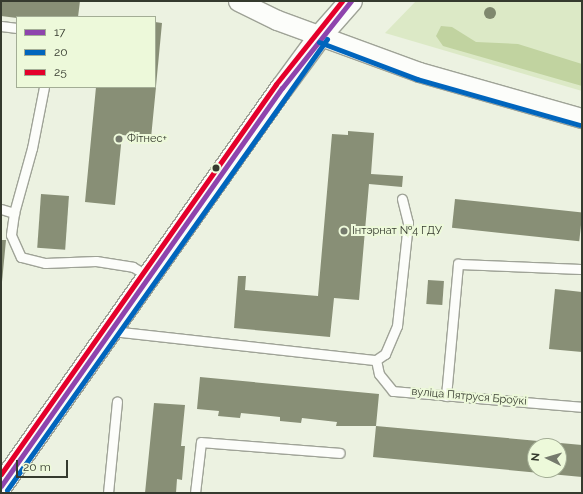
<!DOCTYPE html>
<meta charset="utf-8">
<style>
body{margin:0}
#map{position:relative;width:583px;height:494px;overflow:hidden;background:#ecf2e1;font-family:Raleway,sans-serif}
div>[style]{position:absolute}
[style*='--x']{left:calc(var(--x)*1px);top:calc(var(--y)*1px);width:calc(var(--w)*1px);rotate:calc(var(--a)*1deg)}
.green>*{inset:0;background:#dce9c6}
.forest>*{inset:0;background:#c1d3a0}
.building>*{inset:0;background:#888f76;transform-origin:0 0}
.roads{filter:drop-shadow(1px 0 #9fa397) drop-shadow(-1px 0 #9fa397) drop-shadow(0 1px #9fa397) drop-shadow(0 -1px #9fa397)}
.service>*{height:9px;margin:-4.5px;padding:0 4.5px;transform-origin:4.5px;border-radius:4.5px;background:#fcfdfa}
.minor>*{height:19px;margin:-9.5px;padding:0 9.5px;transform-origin:9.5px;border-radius:9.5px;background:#fcfdfa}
.secondary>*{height:22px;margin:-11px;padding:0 11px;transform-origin:11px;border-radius:11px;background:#fcfdfa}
.bus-1>*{height:5px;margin:-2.5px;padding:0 2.5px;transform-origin:2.5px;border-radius:2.5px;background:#8e44ad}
.bus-2>*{height:5px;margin:-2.5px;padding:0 2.5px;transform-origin:2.5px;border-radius:2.5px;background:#0065bd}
.bus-3>*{height:5px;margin:-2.5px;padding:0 2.5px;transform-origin:2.5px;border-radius:2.5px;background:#e4002b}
.trees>*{width:12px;height:12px;margin:-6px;border-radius:50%;background:#7f886e}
.dots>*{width:11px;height:11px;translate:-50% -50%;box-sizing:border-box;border:2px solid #edf9da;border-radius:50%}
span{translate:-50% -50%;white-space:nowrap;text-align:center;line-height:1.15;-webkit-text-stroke:4px #edf9da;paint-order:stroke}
.poi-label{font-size:11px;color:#353a2e}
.left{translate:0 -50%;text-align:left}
.street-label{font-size:11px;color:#353a2e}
.frame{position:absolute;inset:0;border:2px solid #353a2e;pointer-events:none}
.legend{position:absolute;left:16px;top:16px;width:140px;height:72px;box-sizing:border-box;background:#edf9da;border:1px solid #a3ad95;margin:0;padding:5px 7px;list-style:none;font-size:12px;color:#353a2e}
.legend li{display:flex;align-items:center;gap:8px;height:20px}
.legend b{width:20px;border:1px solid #a3ad95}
.north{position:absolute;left:527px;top:438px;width:40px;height:40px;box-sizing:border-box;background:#edf9da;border:1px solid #a3ad95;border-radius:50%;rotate:275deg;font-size:11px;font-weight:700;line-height:16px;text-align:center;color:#353a2e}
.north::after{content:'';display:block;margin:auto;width:14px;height:18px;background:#757a6d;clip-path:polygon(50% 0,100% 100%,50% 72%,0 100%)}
.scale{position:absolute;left:16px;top:460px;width:52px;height:18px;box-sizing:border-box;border:2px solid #353a2e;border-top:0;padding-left:5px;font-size:12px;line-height:14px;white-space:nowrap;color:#353a2e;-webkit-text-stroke:3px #edf9da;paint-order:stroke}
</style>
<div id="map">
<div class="green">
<div style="clip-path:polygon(416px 1px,582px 1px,582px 91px,385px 33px)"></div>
</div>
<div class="forest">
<div style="clip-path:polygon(441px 26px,452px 27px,476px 42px,518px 44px,582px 64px,582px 86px,443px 46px,436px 36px)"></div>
</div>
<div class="building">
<div style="clip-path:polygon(1px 1px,80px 1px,78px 17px,17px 18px,1px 16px)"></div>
<div style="clip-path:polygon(155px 22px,162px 23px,156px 86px,155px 86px)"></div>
<div style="clip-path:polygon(96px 87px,156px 87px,151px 138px,122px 135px,115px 205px,85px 202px)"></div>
<div style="clip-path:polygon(348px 131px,374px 133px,371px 174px,403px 176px,402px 187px,369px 184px,359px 300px,334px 298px,330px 337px,234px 328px,238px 276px,246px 276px,245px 290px,318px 296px,332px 134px,348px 135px)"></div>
<div style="left:41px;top:194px;width:28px;height:54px;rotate:4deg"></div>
<div style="left:455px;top:199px;width:128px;height:29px;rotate:6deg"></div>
<div style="clip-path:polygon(1px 240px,6px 240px,2px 282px,1px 282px)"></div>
<div style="left:428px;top:280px;width:16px;height:24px;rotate:4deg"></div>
<div style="clip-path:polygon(555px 289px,582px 292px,582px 352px,549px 349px)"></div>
<div style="clip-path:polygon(200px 377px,379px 394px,376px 426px,336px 426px,337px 422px,302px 418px,301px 423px,280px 421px,280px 417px,241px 413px,240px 418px,218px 416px,219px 411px,197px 409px)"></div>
<div style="clip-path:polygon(154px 403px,185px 405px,181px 446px,185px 446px,182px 480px,177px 479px,176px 493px,145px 493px)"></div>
<div style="clip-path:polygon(evenodd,376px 426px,582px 445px,582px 477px,373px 457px,376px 426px,535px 446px,559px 446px,559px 470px,535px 470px,535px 446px)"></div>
</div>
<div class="roads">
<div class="service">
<div style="--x:1;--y:26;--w:16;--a:7"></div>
<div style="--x:44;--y:87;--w:62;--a:101.1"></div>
<div style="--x:32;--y:148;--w:67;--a:105.5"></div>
<div style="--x:14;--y:213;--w:22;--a:98"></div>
<div style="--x:11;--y:235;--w:24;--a:66"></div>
<div style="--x:21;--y:257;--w:25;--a:14"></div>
<div style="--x:45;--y:263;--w:51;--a:-2.2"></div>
<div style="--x:96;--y:261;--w:37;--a:9"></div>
<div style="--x:133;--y:267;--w:17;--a:31"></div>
<div style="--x:1;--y:209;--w:14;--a:17"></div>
<div style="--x:112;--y:331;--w:266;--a:6.3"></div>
<div style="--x:376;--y:360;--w:11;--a:-34"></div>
<div style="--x:385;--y:354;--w:30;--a:-67"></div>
<div style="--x:397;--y:326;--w:104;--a:-83.9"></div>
<div style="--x:408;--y:223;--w:25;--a:-104"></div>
<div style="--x:376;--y:360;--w:14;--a:78"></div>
<div style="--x:379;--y:374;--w:22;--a:51"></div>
<div style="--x:393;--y:391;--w:190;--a:4.8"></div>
<div style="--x:446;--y:396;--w:133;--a:-84.8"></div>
<div style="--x:458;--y:264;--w:124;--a:2.3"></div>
<div style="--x:108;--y:493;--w:92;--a:-84.4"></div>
<div style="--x:195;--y:493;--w:51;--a:-83.3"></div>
<div style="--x:201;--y:442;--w:139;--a:4.5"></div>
</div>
<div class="minor">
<div style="--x:238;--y:1;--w:43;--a:26"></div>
<div style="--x:277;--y:20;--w:151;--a:20.1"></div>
<div style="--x:419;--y:72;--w:169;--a:15.8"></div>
</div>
<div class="secondary">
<div style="--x:1;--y:486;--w:487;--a:-54.8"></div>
<div style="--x:282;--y:88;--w:66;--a:-53.7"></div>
<div style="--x:321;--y:35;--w:45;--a:-48.6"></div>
</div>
</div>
<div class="bus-1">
<div style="--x:1;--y:486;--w:487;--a:-54.8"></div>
<div style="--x:282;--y:88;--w:111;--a:-51.6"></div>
</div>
<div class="bus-2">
<div style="--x:319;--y:42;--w:105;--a:20.7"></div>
<div style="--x:417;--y:79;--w:169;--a:15.8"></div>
<div style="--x:7;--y:490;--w:553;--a:-54.64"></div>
</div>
<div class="bus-3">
<div style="--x:1;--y:474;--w:477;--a:-54.8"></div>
<div style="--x:276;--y:84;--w:106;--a:-51.5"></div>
</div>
<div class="trees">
<div style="left:490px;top:13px"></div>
</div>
<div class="dots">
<div style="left:119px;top:139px;background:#757a6d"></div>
<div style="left:216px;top:168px;background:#353a2e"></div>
<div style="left:344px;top:231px;background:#757a6d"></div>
</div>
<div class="poi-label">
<span class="left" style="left:127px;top:139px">Фітнес+</span>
<span class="left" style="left:352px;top:231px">Інтэрнат №4 ГДУ</span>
</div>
<div class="street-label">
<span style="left:469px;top:397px;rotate:5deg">вуліца Пятруся Броўкі</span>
</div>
<div class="frame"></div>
<ul class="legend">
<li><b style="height:5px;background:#8e44ad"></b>17</li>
<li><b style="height:5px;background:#0065bd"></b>20</li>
<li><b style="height:5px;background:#e4002b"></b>25</li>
</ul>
<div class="north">N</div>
<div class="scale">20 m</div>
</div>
